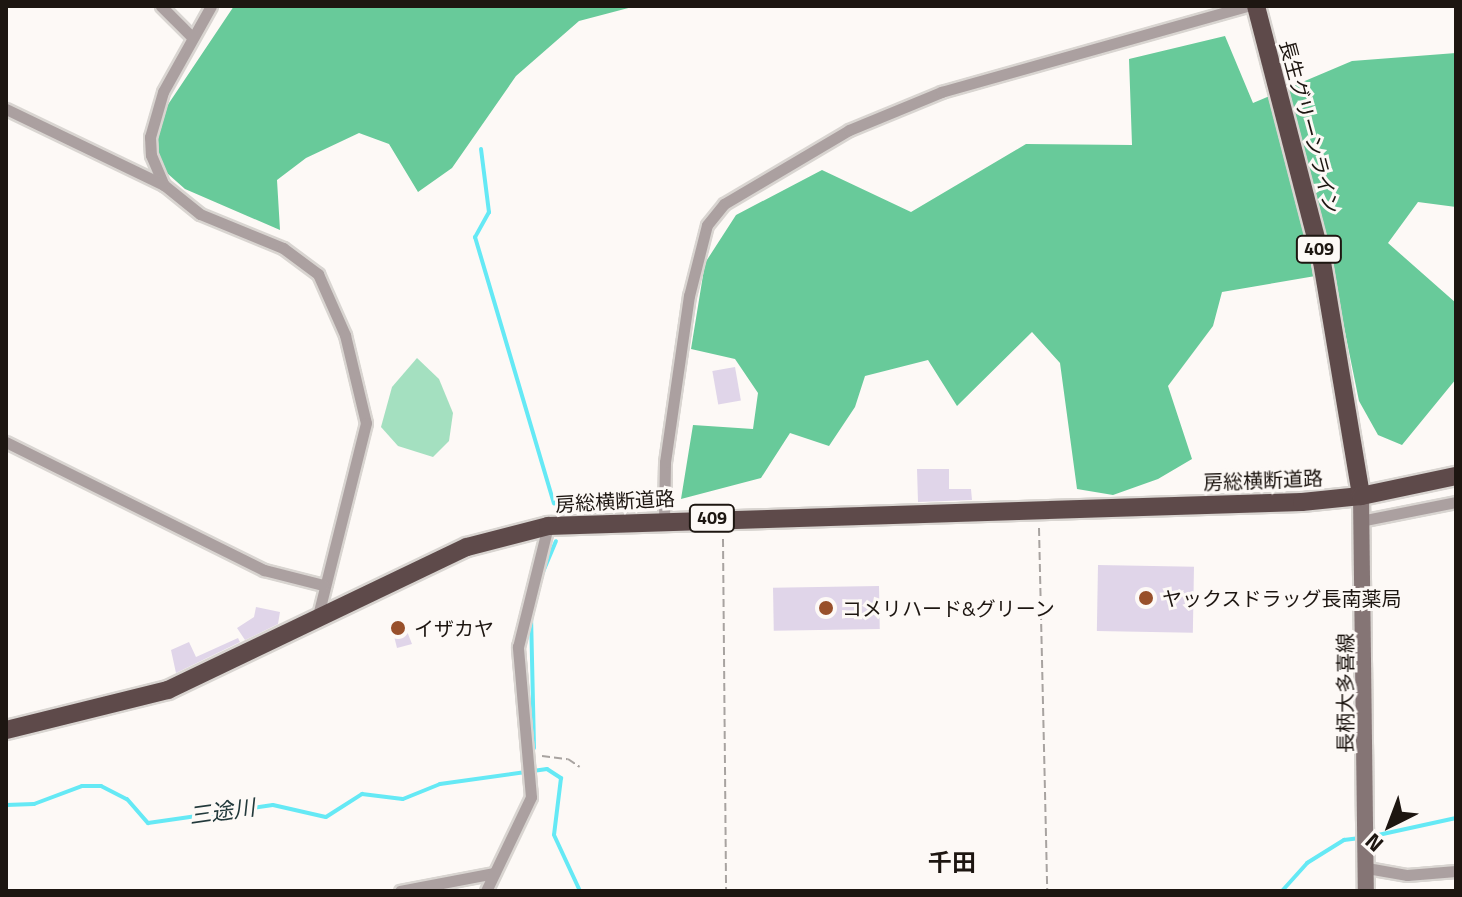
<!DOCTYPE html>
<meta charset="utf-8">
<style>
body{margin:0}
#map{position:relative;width:1462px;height:897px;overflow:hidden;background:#fdf9f6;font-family:"Titillium Web","Noto Sans JP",sans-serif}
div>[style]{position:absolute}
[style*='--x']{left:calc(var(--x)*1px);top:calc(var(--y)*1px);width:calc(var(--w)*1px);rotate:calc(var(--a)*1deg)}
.green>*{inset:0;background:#a4e0c0}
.forest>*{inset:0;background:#68ca9a}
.stream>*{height:4px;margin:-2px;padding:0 2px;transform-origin:2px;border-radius:2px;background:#65e9f5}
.building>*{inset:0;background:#e0d5e9;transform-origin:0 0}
.path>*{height:2px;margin-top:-1px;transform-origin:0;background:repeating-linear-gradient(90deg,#a8a3a0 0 8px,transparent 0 12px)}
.roads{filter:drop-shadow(2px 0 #d9d5d1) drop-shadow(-2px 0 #d9d5d1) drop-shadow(0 2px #d9d5d1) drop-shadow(0 -2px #d9d5d1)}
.minor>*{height:11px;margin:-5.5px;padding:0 5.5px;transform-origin:5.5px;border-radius:5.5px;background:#aba0a0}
.secondary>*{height:16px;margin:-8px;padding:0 8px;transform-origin:8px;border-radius:8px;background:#857575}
.trunk>*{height:18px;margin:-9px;padding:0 9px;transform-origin:9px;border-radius:9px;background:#5e4a4a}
.dots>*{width:22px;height:22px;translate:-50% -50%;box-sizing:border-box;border:4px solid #fdf9f6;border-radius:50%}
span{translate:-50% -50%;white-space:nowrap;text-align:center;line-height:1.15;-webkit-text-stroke:6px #fdf9f6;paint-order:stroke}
.shield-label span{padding:2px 6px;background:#fdf9f6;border:2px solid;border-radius:6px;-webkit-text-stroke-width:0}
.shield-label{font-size:18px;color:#1d1611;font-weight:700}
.street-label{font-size:20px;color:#1d1611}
.poi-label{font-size:20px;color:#1d1611}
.left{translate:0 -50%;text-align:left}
.water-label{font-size:22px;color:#22393b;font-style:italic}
.quarter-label{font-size:24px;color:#1d1611;font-weight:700}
.frame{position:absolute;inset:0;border:8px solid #1d1611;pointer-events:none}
.north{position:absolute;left:1350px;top:785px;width:80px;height:80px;-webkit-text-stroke:6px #fdf9f6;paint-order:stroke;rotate:222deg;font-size:22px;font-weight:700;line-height:32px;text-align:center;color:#1d1611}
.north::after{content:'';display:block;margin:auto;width:28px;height:36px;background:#1d1611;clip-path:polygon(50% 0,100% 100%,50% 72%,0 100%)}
</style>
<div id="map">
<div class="green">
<div style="clip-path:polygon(417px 358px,439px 379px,453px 413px,449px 441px,433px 457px,398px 446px,381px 427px,392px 387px)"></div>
</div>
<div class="forest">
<div style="clip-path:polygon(234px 6px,636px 6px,579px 21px,516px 76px,452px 168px,418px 192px,389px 144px,359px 133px,306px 158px,277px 180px,280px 230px,185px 189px,150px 158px,165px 109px)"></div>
<div style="clip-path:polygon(1225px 36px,1253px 103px,1352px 61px,1456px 53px,1456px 207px,1418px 202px,1388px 243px,1456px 303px,1456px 379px,1402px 445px,1378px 435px,1359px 401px,1333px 273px,1222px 292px,1213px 326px,1168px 386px,1192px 459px,1158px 479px,1113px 495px,1077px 489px,1060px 363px,1032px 332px,957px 406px,928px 360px,865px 376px,855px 407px,829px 446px,790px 433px,761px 478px,681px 499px,693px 425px,753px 429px,758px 393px,735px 359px,691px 349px,705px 263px,736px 215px,822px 170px,911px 212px,1026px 144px,1132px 145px,1129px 59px)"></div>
</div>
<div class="stream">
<div style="--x:481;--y:149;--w:64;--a:82.8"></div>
<div style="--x:489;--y:212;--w:29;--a:119"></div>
<div style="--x:475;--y:237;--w:278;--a:73.5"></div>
<div style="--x:540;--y:579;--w:41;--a:-67.2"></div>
<div style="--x:531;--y:615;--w:133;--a:88.7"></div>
<div style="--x:6;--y:805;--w:28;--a:-2"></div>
<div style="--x:34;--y:804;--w:51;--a:-20.6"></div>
<div style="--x:82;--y:786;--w:19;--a:0"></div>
<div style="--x:101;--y:786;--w:29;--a:27"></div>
<div style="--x:127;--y:799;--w:32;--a:49"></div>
<div style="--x:148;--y:823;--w:126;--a:-8.2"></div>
<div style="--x:273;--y:805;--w:54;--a:12.8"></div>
<div style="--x:326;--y:817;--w:43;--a:-32.6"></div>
<div style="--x:362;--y:794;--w:41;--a:7"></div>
<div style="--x:403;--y:799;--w:40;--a:-22"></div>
<div style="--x:440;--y:784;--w:108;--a:-8"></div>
<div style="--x:547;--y:769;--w:17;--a:33"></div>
<div style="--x:561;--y:778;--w:57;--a:97"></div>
<div style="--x:554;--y:835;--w:62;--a:65.1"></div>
<div style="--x:1369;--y:837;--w:89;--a:-12.3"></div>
<div style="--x:709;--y:891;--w:25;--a:0"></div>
<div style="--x:1282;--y:891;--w:38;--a:-48"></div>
<div style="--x:1307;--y:863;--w:44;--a:-31.9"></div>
<div style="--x:1344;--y:840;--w:16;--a:-7"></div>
</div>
<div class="building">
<div style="left:735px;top:367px;width:34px;height:23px;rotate:80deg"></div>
<div style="clip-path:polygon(917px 469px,949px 469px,949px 489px,971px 489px,972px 500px,918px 502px)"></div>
<div style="left:1098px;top:565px;width:96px;height:66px;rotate:1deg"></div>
<div style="left:879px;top:586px;width:43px;height:106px;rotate:89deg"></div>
<div style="clip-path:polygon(256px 607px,280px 612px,278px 624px,245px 640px,237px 628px,254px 617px)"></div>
<div style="clip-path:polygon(403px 621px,412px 644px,397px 648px,391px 624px)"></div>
<div style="clip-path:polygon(238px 638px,240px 642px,176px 673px,171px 650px,189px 642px,196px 657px)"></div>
</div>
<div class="path">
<div style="--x:1039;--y:528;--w:363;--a:88.7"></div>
<div style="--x:723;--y:539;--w:352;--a:89.5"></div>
<div style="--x:542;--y:756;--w:26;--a:7"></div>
<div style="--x:568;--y:759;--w:14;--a:34"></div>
</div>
<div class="roads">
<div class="minor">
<div style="--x:161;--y:6;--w:44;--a:45"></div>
<div style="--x:211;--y:6;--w:98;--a:119.2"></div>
<div style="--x:163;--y:92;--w:47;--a:106.1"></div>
<div style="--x:150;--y:137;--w:18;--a:87"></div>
<div style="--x:151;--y:155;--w:33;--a:67"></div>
<div style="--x:164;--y:185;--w:46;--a:38.9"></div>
<div style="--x:200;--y:214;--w:90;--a:22.3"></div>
<div style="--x:283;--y:248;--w:44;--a:36.6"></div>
<div style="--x:318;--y:274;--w:67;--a:66.1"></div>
<div style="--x:345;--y:335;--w:90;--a:76.6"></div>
<div style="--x:366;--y:423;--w:202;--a:104"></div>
<div style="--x:6;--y:109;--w:175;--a:25.7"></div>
<div style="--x:6;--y:442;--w:288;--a:26.4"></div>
<div style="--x:264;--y:570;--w:61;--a:14.3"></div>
<div style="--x:664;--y:520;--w:58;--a:-89"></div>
<div style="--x:665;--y:462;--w:168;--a:-81.8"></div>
<div style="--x:689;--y:296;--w:73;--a:-75.8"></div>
<div style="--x:707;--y:225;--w:27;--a:-51"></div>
<div style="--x:724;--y:204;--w:145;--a:-30.6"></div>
<div style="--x:849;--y:130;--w:100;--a:-22.4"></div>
<div style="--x:941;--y:92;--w:318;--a:-15.7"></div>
<div style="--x:1365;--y:520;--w:93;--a:-11.2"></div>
<div style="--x:1367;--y:868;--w:41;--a:9.9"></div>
<div style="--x:1407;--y:875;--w:49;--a:-4.7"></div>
<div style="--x:400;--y:891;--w:96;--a:-10.8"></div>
<div style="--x:486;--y:891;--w:104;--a:-64.4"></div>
<div style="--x:531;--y:797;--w:151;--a:-95"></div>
<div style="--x:518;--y:647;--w:125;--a:-76.1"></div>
</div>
<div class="secondary">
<div style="--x:1361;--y:496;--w:395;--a:89.3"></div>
</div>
<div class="trunk">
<div style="--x:1256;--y:6;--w:264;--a:75.5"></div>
<div style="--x:1322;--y:262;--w:237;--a:80.5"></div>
<div style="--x:6;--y:730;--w:167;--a:-13.9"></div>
<div style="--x:168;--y:690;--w:331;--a:-25.6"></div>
<div style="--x:467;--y:547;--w:84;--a:-14.5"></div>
<div style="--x:548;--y:526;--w:754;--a:-1.82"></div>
<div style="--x:1302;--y:502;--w:59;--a:-5.8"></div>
<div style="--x:1361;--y:496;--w:97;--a:-11.9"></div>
</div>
</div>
<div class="dots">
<div style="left:1146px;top:598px;background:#98502b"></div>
<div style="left:826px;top:608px;background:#98502b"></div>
<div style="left:398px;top:628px;background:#98502b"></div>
</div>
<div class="shield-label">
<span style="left:1319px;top:249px">409</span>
<span style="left:712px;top:518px">409</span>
</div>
<div class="street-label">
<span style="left:1310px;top:127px;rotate:75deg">長生グリーンライン</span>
<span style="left:1263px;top:480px;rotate:-2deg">房総横断道路</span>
<span style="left:615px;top:501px;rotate:-3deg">房総横断道路</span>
<span style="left:1345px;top:693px;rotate:-90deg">長柄大多喜線</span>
</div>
<div class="poi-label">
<span class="left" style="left:1162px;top:598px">ヤックスドラッグ長南薬局</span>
<span class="left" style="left:842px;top:608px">コメリハード&amp;グリーン</span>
<span class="left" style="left:414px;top:628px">イザカヤ</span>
</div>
<div class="water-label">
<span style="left:222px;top:812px;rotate:-8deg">三途川</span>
</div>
<div class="quarter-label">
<span style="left:952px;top:863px">千田</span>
</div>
<div class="frame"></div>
<div class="north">N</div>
</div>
